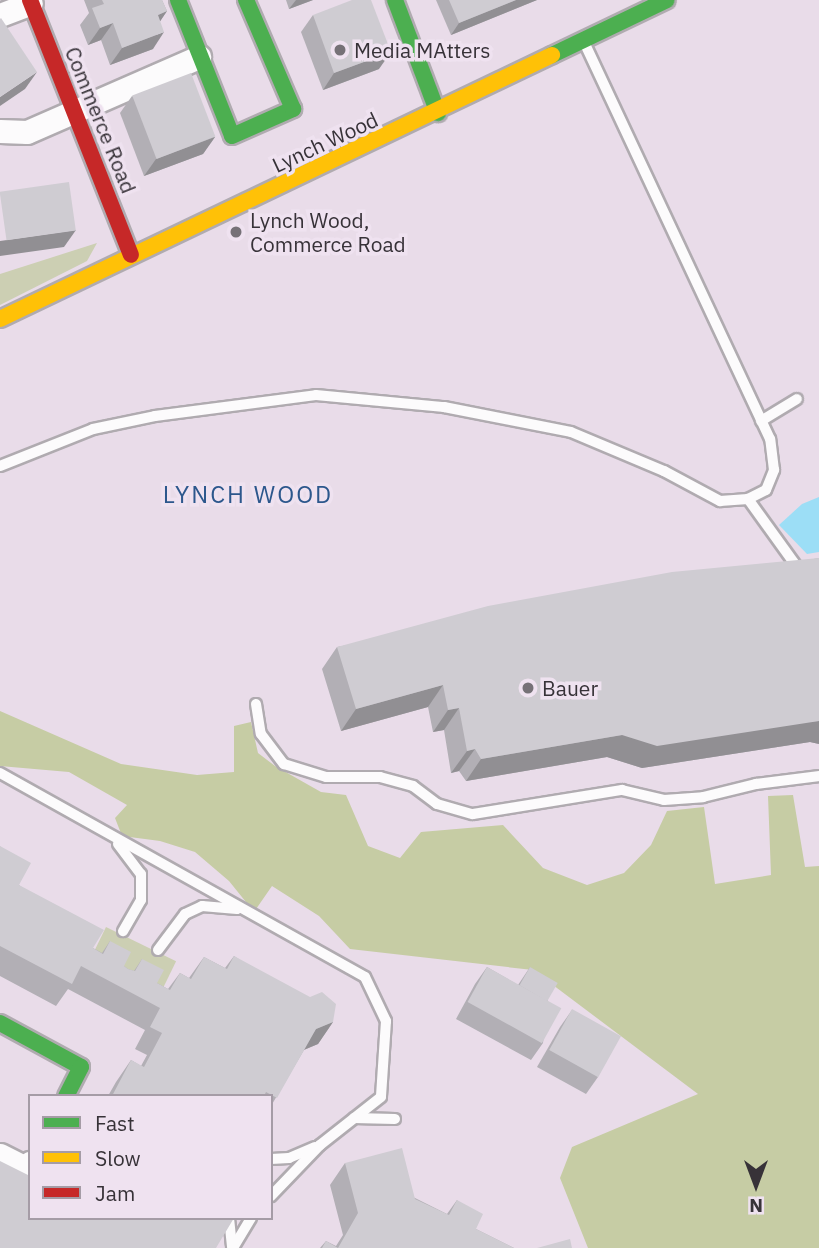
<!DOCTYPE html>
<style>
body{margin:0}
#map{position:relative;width:819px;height:1248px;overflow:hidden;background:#ece6ec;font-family:"IBM Plex Sans",sans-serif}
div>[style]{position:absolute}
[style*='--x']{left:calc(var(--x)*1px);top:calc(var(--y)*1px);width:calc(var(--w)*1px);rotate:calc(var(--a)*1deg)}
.built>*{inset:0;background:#e9dce9}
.green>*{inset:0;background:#cccfb3;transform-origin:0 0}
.forest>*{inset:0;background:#c6cca4}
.water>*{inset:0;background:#9cdef6}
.roads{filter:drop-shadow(2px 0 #b0abb0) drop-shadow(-2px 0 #b0abb0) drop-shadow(0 2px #b0abb0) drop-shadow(0 -2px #b0abb0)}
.lane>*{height:10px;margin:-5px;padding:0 5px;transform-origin:5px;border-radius:5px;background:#fcfbfc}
.street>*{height:23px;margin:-11.5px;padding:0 11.5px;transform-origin:11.5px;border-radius:11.5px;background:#fcfbfc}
.fast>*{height:16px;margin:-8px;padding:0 8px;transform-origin:8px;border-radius:8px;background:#4caf50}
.slow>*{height:16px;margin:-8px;padding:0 8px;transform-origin:8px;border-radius:8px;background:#ffc107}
.jam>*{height:16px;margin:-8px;padding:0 8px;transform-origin:8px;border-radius:8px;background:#c62828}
.wall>*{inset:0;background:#b2afb5}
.shaded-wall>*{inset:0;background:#918f93}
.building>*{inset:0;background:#cfccd2;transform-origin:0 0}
.dots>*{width:19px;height:19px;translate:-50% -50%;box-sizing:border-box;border:4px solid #efe2f0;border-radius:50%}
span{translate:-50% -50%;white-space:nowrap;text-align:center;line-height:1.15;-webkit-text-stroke:7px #efe2f0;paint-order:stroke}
.poi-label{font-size:21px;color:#373238}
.left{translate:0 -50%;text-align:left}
.street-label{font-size:21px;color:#373238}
.quarter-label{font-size:24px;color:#2c578c;letter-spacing:2px}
.legend{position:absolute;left:28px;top:1094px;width:245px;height:126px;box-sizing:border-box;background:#efe2f0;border:2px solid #a59ca6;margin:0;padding:9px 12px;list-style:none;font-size:21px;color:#373238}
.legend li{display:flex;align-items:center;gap:14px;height:35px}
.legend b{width:35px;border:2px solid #a59ca6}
.north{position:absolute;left:721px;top:1150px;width:70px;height:70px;-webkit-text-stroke:5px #efe2f0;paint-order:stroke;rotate:180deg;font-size:19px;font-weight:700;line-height:28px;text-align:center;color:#373238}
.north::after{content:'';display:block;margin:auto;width:24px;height:32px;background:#373238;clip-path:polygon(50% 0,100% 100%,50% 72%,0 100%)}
</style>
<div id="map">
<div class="built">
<div style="clip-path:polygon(evenodd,0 0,819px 0,819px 1109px,726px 1248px,0 1248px,0 0,30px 1096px,271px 1096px,271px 1218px,30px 1218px,30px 1096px)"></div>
</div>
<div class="green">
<div style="clip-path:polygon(97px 243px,87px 261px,0 305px,0 274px)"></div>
<div style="left:106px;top:927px;width:78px;height:52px;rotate:26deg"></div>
</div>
<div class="forest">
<div style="clip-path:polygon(0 711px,121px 764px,197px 775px,234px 772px,234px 726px,251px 722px,258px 753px,275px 766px,321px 792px,346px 795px,368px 846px,400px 858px,421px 832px,503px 825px,543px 868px,587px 885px,624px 873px,651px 845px,667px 811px,704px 807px,715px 884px,771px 875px,768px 796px,793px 795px,805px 867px,819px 866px,819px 1248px,588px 1248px,560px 1178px,572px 1147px,698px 1094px,533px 970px,350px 949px,319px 916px,272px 886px,254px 912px,229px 881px,195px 852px,160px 841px,122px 836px,115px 818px,127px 805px,69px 772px,0 766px)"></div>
</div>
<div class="water">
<div style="clip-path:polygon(819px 497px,819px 552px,807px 554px,779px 525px,802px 504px)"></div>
</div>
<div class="roads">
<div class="lane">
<div style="--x:761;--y:421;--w:42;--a:-31.4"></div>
<div style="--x:0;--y:466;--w:100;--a:-21.7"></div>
<div style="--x:93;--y:429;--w:63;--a:-11.8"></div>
<div style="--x:155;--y:416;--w:162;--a:-7.4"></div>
<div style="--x:316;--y:395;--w:129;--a:5.4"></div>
<div style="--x:444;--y:407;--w:129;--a:11.1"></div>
<div style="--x:571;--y:432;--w:101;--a:22.8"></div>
<div style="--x:664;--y:471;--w:64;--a:28.2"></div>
<div style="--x:720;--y:501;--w:28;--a:-4"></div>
<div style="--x:748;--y:499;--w:20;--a:-27"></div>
<div style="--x:766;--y:490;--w:22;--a:-68"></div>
<div style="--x:774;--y:470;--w:31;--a:-97"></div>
<div style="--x:770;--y:439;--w:436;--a:-115.1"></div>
<div style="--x:748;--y:499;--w:89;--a:54.2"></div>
<div style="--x:256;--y:704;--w:30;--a:81"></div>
<div style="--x:261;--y:734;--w:38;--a:53"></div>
<div style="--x:284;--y:764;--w:44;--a:17.2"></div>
<div style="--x:326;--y:777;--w:54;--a:0"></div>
<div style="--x:380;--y:777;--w:34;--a:15"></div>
<div style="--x:413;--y:786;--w:30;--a:37"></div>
<div style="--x:437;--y:804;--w:37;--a:16"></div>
<div style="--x:473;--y:814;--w:151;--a:-9.2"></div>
<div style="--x:622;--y:790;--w:43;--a:13.4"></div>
<div style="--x:664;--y:800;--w:39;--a:-4"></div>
<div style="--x:703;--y:797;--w:55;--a:-13.8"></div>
<div style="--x:756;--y:784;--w:64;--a:-7.2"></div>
<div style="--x:0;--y:773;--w:418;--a:29.2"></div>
<div style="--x:365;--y:977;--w:49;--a:64.5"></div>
<div style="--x:386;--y:1021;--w:76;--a:93.8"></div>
<div style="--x:381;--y:1097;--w:78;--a:141.8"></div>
<div style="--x:320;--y:1145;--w:71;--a:133.9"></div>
<div style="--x:118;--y:844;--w:38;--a:53"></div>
<div style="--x:141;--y:874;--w:26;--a:90"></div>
<div style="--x:141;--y:900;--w:36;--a:120"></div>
<div style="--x:158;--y:950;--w:45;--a:-53.1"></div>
<div style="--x:185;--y:914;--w:19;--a:-25"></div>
<div style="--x:202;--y:906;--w:35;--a:5"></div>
<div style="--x:354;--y:1118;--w:41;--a:1.4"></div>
<div style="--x:271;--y:1159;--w:18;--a:-3"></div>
<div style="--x:289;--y:1158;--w:28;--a:-23"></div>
<div style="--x:229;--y:1218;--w:30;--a:84"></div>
<div style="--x:233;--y:1248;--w:35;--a:-59"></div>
</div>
<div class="street">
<div style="--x:0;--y:15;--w:33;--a:-21"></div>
<div style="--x:0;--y:131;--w:27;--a:2"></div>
<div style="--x:27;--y:132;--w:188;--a:-23.6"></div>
<div style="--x:0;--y:1155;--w:30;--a:27"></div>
<div style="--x:27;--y:1169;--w:7;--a:-63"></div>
</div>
<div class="fast">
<div style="--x:178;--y:0;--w:146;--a:68.3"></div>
<div style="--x:232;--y:136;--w:67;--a:-23.9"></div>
<div style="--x:293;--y:109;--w:119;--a:-113.3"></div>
<div style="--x:395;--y:0;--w:121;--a:69.2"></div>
<div style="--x:552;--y:55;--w:127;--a:-25.6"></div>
<div style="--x:0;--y:1023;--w:92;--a:28.5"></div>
<div style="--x:81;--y:1067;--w:33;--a:117"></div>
</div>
<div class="slow">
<div style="--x:0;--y:319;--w:612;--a:-25.56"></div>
</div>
<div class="jam">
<div style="--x:30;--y:0;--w:274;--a:68.4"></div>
</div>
</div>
<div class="wall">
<div style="clip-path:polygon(84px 0,162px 0,167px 11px,160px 21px,153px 49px,110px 65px,101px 40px,88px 45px,80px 25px,89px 13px)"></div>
<div style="clip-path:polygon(286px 0,313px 0,289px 9px)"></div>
<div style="clip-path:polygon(436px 0,537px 0,451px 35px)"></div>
<div style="clip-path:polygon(313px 15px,379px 69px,323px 90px,301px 32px)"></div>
<div style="clip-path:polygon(132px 96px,215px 137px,203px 154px,144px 176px,120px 113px)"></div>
<div style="clip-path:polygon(819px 558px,819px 744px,810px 742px,642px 768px,607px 757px,466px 781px,459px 771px,451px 773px,444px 730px,433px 732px,428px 707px,341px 731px,322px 669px,337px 647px)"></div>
<div style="clip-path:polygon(0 846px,19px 885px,93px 948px,102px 953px,110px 941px,124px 966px,128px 969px,134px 971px,142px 959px,157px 983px,168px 989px,180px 973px,189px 978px,204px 957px,225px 968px,234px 956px,333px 1022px,318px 1044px,304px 1050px,271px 1106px,271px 1096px,108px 1096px,116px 1082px,131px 1060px,141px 1066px,147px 1055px,135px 1049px,145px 1030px,68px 989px,56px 1006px,0 976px)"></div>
<div style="clip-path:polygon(487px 967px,518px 985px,530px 967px,548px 1001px,543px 1043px,531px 1060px,456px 1019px,475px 984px)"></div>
<div style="clip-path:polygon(572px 1010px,598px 1077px,586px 1094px,537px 1067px,560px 1027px)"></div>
<div style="clip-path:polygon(345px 1163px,447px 1214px,457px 1200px,476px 1229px,514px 1248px,320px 1248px,326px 1241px,336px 1246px,343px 1235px,330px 1185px)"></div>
</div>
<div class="shaded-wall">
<div style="clip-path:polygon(296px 0,313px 0,289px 9px)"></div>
<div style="clip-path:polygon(516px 0,537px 0,451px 35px,459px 23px)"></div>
<div style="clip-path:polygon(167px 11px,155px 29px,158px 15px)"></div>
<div style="clip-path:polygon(113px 23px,101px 40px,88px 45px,100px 28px)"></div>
<div style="clip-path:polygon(164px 32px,153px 49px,110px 65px,122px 48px)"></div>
<div style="clip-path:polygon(391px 52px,379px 69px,323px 90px,334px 73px)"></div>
<div style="clip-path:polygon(37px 72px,25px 89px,0 106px,0 97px)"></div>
<div style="clip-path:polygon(215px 137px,203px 154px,144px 176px,156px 159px)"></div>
<div style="clip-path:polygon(76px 230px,64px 247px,0 256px,0 241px)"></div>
<div style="clip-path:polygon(443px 685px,428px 707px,341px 731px,356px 709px)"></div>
<div style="clip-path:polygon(459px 708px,444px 730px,433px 732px,448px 710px)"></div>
<div style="clip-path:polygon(819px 721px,819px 744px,810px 742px,642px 768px,607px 757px,466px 781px,481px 759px,622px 735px)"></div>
<div style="clip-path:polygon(475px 749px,459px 771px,451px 773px,467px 751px)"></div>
<div style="clip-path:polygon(333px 1022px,318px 1044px,301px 1051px,316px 1029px)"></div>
</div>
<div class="building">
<div style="clip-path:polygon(102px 0,162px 0,167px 11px,158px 15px,164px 32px,122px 48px,113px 23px,100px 28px,92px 8px,104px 4px)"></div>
<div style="clip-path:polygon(352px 0,371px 0,391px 52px,334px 73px,313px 15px)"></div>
<div style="clip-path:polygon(449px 0,516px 0,459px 23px)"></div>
<div style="clip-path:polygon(1px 18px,37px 72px,0 97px,0 19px)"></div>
<div style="left:191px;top:73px;width:68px;height:63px;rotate:69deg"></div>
<div style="left:69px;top:182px;width:49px;height:70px;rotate:82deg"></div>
<div style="clip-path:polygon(819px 558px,819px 721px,657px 746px,622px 735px,481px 759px,475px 749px,467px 751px,459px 708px,448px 710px,443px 685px,356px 709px,337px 647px,488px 606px,672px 572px)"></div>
<div style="clip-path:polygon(0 846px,31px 863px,19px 885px,104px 930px,93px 948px,103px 954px,110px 941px,131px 952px,124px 966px,128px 969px,135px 971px,142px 959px,164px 970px,157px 983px,170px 990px,180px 973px,191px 979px,204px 957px,227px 969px,234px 956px,310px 997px,322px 992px,336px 1004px,333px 1022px,316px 1029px,277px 1098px,266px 1092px,264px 1096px,112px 1096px,131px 1060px,144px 1067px,162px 1033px,150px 1027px,160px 1008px,81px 966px,72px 984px,0 946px)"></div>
<div style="left:487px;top:967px;width:85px;height:40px;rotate:29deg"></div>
<div style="left:530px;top:967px;width:32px;height:21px;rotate:30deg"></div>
<div style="left:572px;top:1009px;width:56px;height:47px;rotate:29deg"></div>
<div style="clip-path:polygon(402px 1148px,415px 1199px,449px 1215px,457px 1200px,483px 1214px,476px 1229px,514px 1248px,322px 1248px,326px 1241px,338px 1248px,358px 1213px,345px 1163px)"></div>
<div style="clip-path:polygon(0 1161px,30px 1176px,30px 1218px,234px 1218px,216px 1248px,0 1248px)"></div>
<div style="clip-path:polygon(570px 1239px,572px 1248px,537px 1248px)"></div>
</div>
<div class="dots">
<div style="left:340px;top:50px;background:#767177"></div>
<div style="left:236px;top:232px;background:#767177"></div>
<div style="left:528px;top:688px;background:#767177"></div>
</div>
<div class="poi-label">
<span class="left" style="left:354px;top:50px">Media MAtters</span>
<span class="left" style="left:250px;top:232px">Lynch Wood,<br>Commerce Road</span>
<span class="left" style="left:542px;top:688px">Bauer</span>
</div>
<div class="street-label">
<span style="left:101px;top:120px;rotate:68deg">Commerce Road</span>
<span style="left:325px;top:142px;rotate:-25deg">Lynch Wood</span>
</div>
<div class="quarter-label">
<span style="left:248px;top:495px">LYNCH WOOD</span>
</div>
<ul class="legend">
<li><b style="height:9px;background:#4caf50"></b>Fast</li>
<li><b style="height:9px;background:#ffc107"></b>Slow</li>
<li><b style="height:9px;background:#c62828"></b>Jam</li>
</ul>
<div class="north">N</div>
</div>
